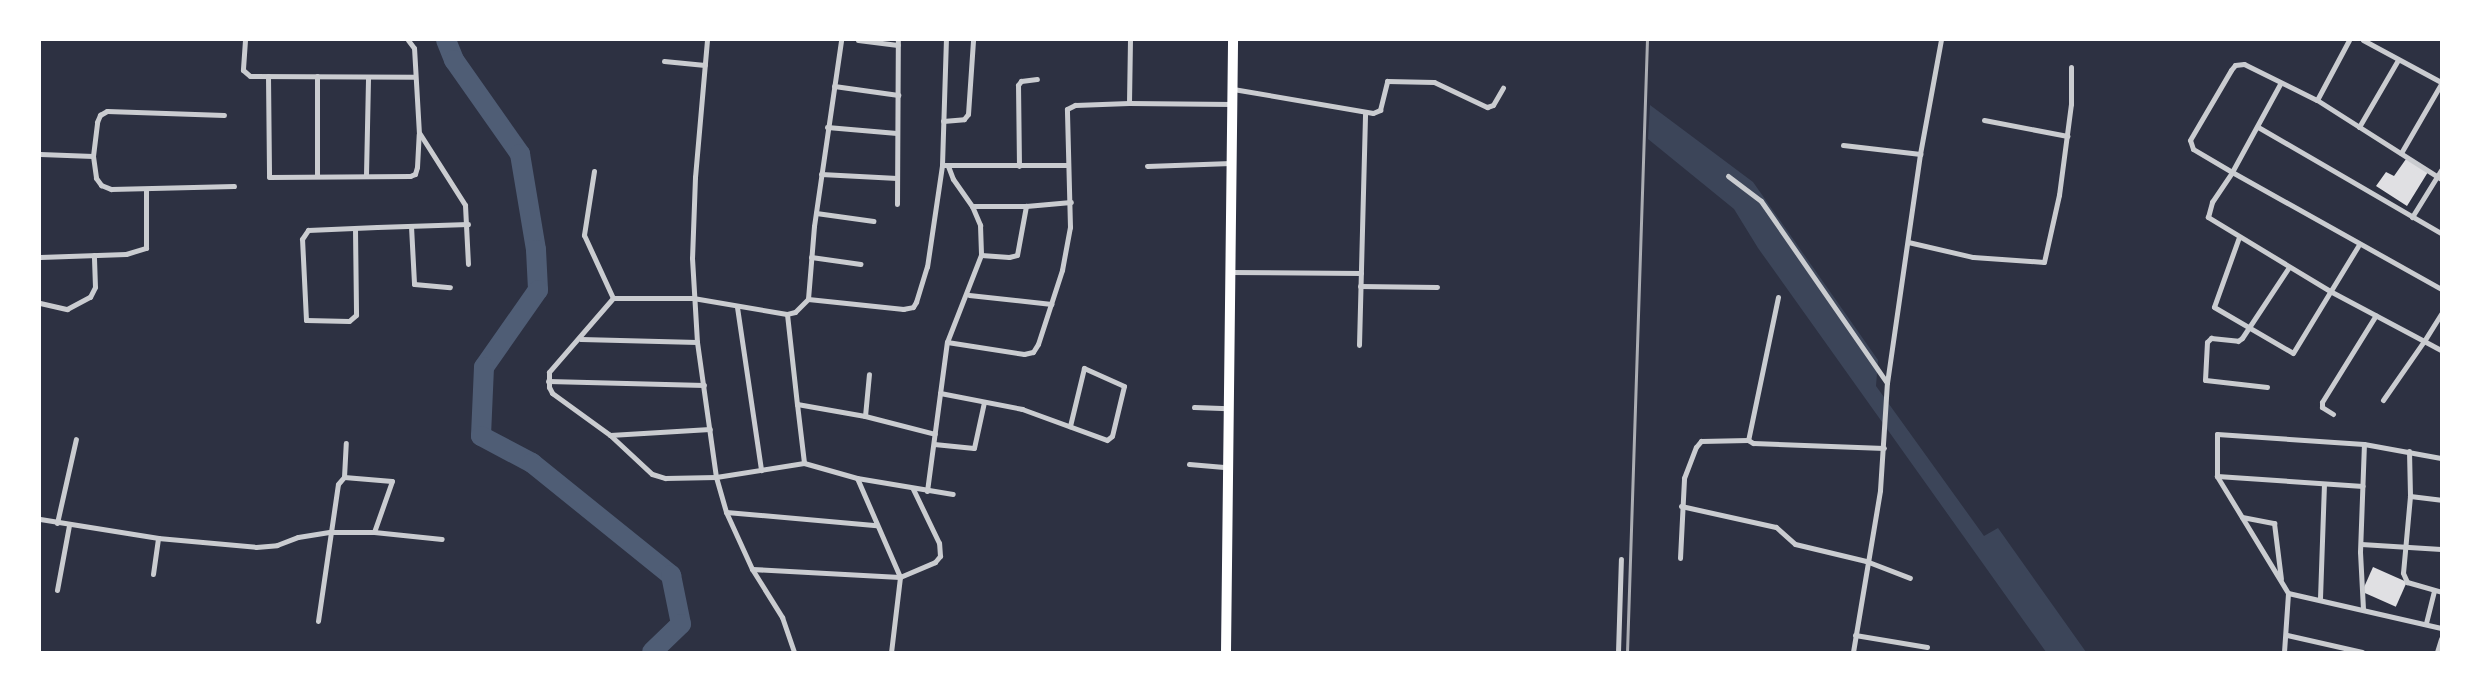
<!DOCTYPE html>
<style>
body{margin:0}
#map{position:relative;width:2481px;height:692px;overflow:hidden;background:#2d3142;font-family:"Titillium Web",sans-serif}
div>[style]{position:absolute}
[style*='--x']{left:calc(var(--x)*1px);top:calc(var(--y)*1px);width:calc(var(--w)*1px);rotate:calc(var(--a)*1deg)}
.green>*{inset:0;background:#3c4559}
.river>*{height:20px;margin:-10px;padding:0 10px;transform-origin:10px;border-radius:10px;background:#4f5d75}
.building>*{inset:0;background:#e0e0e3;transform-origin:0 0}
.minor>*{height:5px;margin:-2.5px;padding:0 2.5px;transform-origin:2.5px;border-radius:2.5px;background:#caccd0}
.primary>*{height:10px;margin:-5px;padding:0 5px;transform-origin:5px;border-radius:5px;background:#fff}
.rail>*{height:3px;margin:-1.5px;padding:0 1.5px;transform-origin:1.5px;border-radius:1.5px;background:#abadb3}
span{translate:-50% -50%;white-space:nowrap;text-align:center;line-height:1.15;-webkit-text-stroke:5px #fff;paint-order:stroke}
.frame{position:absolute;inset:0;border:41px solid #fff;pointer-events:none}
</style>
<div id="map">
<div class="green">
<div style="clip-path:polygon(1650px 105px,1753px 182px,1878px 360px,1876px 386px,1984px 536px,1998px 528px,2086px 652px,2046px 652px,1758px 248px,1734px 209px,1648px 139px)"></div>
</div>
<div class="river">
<div style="--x:446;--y:40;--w:22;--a:68"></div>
<div style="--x:454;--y:60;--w:115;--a:54.9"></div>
<div style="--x:520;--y:154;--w:97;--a:80.5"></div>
<div style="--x:536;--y:250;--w:40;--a:87.1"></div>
<div style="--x:538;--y:290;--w:94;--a:125"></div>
<div style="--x:484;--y:367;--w:69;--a:92.5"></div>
<div style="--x:481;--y:436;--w:58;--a:27.9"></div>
<div style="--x:532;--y:463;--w:179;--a:38.9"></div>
<div style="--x:671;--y:575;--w:50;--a:78.5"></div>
<div style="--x:681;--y:624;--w:40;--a:136"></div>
</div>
<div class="building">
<div style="clip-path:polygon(2406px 159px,2428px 172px,2407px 206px,2376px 186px,2386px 172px,2394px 176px)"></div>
<div style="left:2373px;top:567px;width:37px;height:27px;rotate:24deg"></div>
</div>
<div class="minor">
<div style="--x:245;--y:40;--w:30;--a:94"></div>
<div style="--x:243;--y:70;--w:9;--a:41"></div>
<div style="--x:250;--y:76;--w:165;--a:0.3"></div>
<div style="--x:707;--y:40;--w:138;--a:95"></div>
<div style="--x:695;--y:177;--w:81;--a:92.1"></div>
<div style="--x:692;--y:258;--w:84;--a:86.6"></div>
<div style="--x:697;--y:342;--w:136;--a:82"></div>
<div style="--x:716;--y:477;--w:36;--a:74"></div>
<div style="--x:726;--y:512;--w:63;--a:65.5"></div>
<div style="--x:752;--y:569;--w:57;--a:58"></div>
<div style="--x:782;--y:617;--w:37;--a:71"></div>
<div style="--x:858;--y:40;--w:40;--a:7.1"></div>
<div style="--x:2363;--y:40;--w:89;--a:28.3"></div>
<div style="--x:664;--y:61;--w:41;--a:5.6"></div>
<div style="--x:268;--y:76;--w:101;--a:89.4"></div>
<div style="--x:269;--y:177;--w:141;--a:-0.4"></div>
<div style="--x:410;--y:176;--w:5;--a:-22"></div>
<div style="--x:415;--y:174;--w:7;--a:-74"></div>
<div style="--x:417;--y:167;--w:33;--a:-87"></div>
<div style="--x:419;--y:134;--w:86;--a:-93.3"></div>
<div style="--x:414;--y:48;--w:10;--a:-127"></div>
<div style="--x:317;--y:76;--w:100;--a:90"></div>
<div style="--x:2280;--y:84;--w:100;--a:118.6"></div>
<div style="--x:2232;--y:172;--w:240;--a:29.2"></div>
<div style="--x:834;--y:86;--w:65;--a:8"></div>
<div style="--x:1233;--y:89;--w:142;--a:9.7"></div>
<div style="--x:1373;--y:113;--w:8;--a:-23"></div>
<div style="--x:1380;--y:110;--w:30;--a:-76"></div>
<div style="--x:1387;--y:81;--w:47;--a:1.2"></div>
<div style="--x:1434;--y:82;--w:59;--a:25.3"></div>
<div style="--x:1487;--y:107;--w:6;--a:-18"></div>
<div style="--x:1493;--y:105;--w:20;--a:-60"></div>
<div style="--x:2317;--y:100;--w:68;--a:-61.9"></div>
<div style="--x:1129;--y:103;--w:63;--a:-89.1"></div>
<div style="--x:1984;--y:120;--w:85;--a:10.9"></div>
<div style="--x:943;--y:121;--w:21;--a:-5"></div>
<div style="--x:964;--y:119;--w:6;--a:-51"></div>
<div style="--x:968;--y:114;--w:74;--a:-86.1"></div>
<div style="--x:827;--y:127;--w:70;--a:4.9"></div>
<div style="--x:2258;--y:127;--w:211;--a:30.1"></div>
<div style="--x:2359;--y:127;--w:78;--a:-59.8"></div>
<div style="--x:420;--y:134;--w:84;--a:57.6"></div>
<div style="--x:465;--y:205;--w:59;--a:87.1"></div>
<div style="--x:1843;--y:145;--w:78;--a:6.7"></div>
<div style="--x:2401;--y:153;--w:80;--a:-59.9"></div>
<div style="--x:40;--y:154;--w:53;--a:2.2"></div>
<div style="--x:93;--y:156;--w:22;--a:82"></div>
<div style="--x:96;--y:178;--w:9;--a:54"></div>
<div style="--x:101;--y:185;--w:11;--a:22"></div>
<div style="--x:111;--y:189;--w:123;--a:-1.4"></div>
<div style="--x:93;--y:156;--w:34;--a:-83"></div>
<div style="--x:97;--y:122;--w:8;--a:-67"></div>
<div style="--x:100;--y:115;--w:8;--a:-30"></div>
<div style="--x:107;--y:111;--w:117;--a:2"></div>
<div style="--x:942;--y:165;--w:125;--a:0"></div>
<div style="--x:948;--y:166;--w:14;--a:69"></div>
<div style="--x:953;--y:179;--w:33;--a:55"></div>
<div style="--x:972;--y:206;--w:54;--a:0"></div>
<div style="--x:1019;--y:166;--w:81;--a:-90.7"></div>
<div style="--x:1018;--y:85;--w:5;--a:-53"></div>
<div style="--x:1021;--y:81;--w:16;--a:-7"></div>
<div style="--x:1147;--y:166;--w:84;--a:-2"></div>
<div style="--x:594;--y:171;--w:65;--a:98.9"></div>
<div style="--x:584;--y:235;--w:69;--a:65.3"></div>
<div style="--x:613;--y:298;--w:80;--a:0"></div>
<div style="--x:693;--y:298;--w:95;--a:9.7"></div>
<div style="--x:821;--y:174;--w:76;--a:3"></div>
<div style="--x:366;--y:175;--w:98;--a:-88.8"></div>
<div style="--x:1728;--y:176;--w:41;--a:37.1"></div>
<div style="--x:1761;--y:201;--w:221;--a:55.3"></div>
<div style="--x:897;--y:204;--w:164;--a:-89.7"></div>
<div style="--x:972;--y:206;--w:21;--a:67"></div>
<div style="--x:980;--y:225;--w:30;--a:88"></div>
<div style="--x:816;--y:213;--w:58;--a:8"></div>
<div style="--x:2412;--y:217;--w:55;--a:-58.3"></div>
<div style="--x:411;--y:226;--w:58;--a:87"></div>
<div style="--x:414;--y:284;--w:36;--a:5"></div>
<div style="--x:355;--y:229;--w:86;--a:89.3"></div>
<div style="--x:356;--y:315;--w:9;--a:139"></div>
<div style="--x:349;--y:321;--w:43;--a:-178.7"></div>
<div style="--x:306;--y:320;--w:81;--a:-92.8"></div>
<div style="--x:302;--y:239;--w:11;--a:-56"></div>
<div style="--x:308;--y:230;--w:69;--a:-2.5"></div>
<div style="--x:377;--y:227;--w:91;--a:-1.9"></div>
<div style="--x:2239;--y:237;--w:74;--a:109.7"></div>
<div style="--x:2214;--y:307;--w:91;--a:30.2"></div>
<div style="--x:2293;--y:353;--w:125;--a:-58.7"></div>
<div style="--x:1908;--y:242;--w:67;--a:13"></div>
<div style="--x:1973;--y:257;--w:71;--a:4"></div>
<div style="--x:2044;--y:262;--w:69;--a:-77.4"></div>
<div style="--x:2059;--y:195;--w:92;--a:-82.5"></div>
<div style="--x:2071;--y:104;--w:37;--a:-90"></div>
<div style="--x:40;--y:257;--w:86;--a:-2"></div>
<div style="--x:126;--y:254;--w:21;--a:-17"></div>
<div style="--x:146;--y:248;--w:59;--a:-90"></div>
<div style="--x:811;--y:257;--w:50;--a:8"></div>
<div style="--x:1229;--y:272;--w:132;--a:0.4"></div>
<div style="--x:1360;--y:286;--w:77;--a:0.7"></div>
<div style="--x:969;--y:295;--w:83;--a:6.2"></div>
<div style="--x:1778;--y:297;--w:146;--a:101.8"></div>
<div style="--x:1748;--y:440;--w:6;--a:31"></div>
<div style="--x:1753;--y:443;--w:131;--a:2.2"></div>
<div style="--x:613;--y:298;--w:98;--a:130.9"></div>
<div style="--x:549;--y:372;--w:15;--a:90"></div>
<div style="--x:549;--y:387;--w:7;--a:63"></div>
<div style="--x:552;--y:393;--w:72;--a:35.9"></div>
<div style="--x:610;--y:435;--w:57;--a:42.9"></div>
<div style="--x:652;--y:474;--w:14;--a:17"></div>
<div style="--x:665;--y:478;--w:51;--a:-1.1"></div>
<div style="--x:716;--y:477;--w:89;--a:-9"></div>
<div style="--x:804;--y:463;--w:55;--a:15.8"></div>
<div style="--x:857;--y:478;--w:97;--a:9.5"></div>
<div style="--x:808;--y:299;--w:96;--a:6"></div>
<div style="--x:903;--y:309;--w:10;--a:-11"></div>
<div style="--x:913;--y:307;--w:6;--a:-59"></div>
<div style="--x:916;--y:302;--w:37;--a:-73"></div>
<div style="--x:927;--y:267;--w:103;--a:-81.6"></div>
<div style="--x:942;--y:165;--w:125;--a:-88.2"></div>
<div style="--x:808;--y:299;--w:73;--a:-85.3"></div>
<div style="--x:814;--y:226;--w:188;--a:-81.7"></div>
<div style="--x:808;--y:299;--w:18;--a:135"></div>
<div style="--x:795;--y:312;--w:8;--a:166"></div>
<div style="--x:787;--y:314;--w:91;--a:83.7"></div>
<div style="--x:797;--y:404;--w:69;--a:10"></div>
<div style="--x:865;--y:416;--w:72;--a:14.4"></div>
<div style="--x:40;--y:303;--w:28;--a:13"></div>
<div style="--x:67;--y:309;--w:26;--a:-28"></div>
<div style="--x:90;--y:297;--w:11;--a:-63"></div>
<div style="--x:95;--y:287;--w:32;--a:-92"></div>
<div style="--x:737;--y:307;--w:165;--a:81.6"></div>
<div style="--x:2441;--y:314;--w:32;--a:122"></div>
<div style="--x:2424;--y:341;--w:19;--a:28"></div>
<div style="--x:581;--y:339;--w:116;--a:1.5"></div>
<div style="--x:947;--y:342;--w:78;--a:8.9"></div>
<div style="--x:1024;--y:354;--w:9;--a:-13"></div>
<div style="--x:1033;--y:352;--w:9;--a:-58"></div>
<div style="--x:1038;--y:344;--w:78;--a:-72"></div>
<div style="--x:1062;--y:270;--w:44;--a:-79.5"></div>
<div style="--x:1070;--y:227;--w:118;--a:-91.5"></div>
<div style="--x:1067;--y:109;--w:9;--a:-27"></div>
<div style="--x:1075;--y:105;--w:54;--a:-2.1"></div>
<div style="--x:1129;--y:103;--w:103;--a:0.6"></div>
<div style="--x:1359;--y:345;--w:233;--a:-88.5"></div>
<div style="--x:548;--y:381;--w:156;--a:1.5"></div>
<div style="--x:2267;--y:387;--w:62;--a:-173.6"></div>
<div style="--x:2205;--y:380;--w:38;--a:-87"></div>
<div style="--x:2207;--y:342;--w:6;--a:-45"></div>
<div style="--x:2211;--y:338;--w:27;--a:6"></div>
<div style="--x:2238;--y:341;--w:5;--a:-37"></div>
<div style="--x:2242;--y:338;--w:85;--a:-56.5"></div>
<div style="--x:940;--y:393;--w:84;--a:11"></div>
<div style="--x:1022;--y:409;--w:90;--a:20"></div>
<div style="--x:1107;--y:440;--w:6;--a:-39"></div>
<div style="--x:1112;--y:436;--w:51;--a:-76.5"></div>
<div style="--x:1124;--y:386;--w:44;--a:-155.8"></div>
<div style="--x:1084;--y:368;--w:60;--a:103.6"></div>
<div style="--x:2383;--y:400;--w:72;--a:-55.2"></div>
<div style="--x:2424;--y:341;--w:106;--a:-152"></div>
<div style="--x:2330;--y:291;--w:143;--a:-148.8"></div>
<div style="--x:2208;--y:217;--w:16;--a:-75"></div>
<div style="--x:2212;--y:202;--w:36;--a:-56"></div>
<div style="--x:2232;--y:172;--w:45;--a:-149.5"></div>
<div style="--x:2193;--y:149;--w:9;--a:-108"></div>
<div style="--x:2190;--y:140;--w:81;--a:-59.6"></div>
<div style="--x:2231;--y:70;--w:6;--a:-51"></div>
<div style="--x:2235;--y:65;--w:9;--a:-6"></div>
<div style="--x:2244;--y:64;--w:81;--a:26.3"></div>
<div style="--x:2317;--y:100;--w:147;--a:32.5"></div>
<div style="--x:797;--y:404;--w:59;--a:83.2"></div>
<div style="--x:1194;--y:407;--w:34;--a:2"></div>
<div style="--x:2333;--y:414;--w:13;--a:-148"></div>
<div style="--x:2322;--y:407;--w:5;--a:-90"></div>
<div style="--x:2322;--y:402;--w:102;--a:-58.2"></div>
<div style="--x:865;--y:416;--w:42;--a:-84.6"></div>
<div style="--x:610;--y:435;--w:100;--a:-3.4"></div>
<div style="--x:934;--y:444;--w:40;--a:5.7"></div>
<div style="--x:974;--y:448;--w:47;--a:-77.7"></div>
<div style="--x:2409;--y:451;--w:45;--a:88.7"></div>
<div style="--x:2410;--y:496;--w:77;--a:95.2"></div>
<div style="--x:2403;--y:573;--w:10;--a:66"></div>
<div style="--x:2407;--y:582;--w:35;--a:16"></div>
<div style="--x:1189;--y:464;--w:38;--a:5"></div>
<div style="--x:2217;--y:476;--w:146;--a:3.9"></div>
<div style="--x:344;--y:477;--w:34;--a:-87"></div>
<div style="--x:857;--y:478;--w:108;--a:66.5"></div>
<div style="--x:900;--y:577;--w:38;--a:-23"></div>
<div style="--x:935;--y:562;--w:8;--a:-50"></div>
<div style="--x:940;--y:556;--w:13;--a:-94"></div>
<div style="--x:939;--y:543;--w:60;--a:-115.7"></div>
<div style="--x:927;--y:491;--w:150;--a:-82.4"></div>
<div style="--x:947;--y:342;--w:93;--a:-68.7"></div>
<div style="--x:981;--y:255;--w:28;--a:4"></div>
<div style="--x:1009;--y:257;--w:8;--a:-14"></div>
<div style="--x:1017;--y:255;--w:50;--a:-79.6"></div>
<div style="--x:1026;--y:206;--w:45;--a:-5.1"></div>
<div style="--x:2410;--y:496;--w:31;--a:7"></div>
<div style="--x:1681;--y:506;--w:97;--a:12.5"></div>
<div style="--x:1776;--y:527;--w:25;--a:42"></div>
<div style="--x:1795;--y:544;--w:73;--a:13.5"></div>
<div style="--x:1866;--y:561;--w:47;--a:21.1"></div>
<div style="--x:726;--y:512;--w:151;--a:5"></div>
<div style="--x:2242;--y:517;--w:33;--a:11"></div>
<div style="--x:2274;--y:523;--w:56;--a:82.9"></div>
<div style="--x:40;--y:519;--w:120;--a:9.1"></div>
<div style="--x:158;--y:538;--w:98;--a:5.2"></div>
<div style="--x:256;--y:547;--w:21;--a:-5"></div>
<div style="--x:277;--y:545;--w:22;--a:-21"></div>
<div style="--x:298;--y:537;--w:33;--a:-9"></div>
<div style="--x:331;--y:532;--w:43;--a:0"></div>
<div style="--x:374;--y:532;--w:68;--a:5.9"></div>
<div style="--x:57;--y:523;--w:86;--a:-77.3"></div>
<div style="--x:2361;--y:544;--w:80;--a:3.6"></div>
<div style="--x:1680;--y:558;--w:80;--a:-87.1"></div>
<div style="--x:1684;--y:478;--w:33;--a:-69"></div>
<div style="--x:1696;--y:447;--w:8;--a:-50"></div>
<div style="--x:1701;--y:441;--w:47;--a:-1.2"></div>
<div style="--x:752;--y:569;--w:148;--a:3.1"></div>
<div style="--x:900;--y:577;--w:76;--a:96.8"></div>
<div style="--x:153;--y:574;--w:36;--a:-82"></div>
<div style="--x:57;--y:590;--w:66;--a:-79.5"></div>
<div style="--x:2288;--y:593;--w:157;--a:12.9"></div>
<div style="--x:2320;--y:598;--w:113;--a:-88"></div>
<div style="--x:2363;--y:609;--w:57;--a:-93"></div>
<div style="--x:2360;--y:552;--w:108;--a:-87.9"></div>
<div style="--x:318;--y:621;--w:138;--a:-81.7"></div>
<div style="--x:338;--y:484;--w:9;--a:-49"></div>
<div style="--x:344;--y:477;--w:48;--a:4.8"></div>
<div style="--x:392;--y:481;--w:54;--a:109.4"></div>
<div style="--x:2426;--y:623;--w:32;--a:-76"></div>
<div style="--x:1855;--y:635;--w:73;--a:9.5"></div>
<div style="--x:2287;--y:635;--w:77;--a:12.8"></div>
<div style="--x:1618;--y:652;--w:93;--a:-88.2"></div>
<div style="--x:1853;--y:652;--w:164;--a:-80.5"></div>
<div style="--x:1880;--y:490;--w:107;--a:-86.3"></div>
<div style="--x:1887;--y:383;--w:231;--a:-81.8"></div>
<div style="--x:1920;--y:154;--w:116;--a:-79.6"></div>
<div style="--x:2284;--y:652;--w:59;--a:-86.1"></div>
<div style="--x:2288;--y:593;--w:137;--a:-121.3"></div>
<div style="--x:2217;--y:476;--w:42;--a:-90"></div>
<div style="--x:2217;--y:434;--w:147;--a:3.9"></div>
<div style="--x:2364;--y:444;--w:78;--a:10.3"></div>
<div style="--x:2437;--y:652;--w:14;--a:-73"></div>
</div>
<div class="primary">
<div style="--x:1226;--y:652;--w:612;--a:-89.34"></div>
</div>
<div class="rail">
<div style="--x:1627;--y:652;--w:612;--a:-88.13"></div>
</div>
<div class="frame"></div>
</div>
